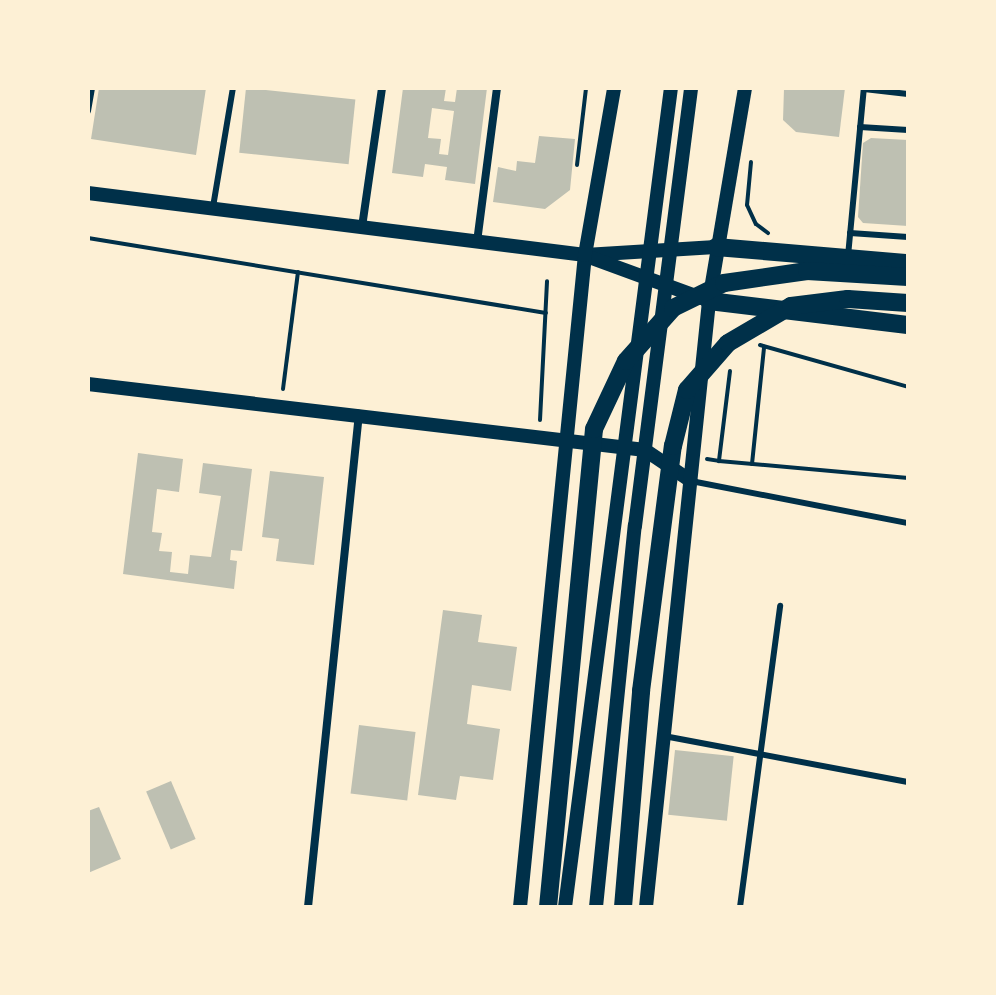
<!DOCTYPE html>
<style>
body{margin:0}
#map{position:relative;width:996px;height:995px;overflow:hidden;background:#fdf0d5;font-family:"PT Sans",sans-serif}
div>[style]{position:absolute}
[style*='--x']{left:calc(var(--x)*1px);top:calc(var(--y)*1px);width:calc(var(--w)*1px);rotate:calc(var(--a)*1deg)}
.building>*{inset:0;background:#bec0b2;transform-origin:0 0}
.path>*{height:4px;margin:-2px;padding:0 2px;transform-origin:2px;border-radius:2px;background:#003049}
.service>*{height:6px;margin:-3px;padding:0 3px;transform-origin:3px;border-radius:3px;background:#003049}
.minor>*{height:8px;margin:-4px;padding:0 4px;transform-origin:4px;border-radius:4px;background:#003049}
.tertiary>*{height:14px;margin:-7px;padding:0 7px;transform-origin:7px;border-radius:7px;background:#003049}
.primary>*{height:18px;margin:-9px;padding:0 9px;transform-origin:9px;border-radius:9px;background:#003049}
span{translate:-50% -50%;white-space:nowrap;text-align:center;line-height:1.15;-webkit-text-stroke:6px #fdf0d5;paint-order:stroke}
.frame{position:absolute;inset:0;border:90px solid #fdf0d5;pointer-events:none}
</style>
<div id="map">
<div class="building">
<div style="clip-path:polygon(99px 88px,206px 88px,196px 155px,91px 139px)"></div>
<div style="left:246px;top:88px;width:110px;height:65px;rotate:6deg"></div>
<div style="clip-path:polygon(evenodd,403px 88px,446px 88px,444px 101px,455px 102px,457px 88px,487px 88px,475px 184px,445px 180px,447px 167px,425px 164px,423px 177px,392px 173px,403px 88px,432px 108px,454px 111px,448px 155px,439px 154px,441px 139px,428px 138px,432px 108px)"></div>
<div style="clip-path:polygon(784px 88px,845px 88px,839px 137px,796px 132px,783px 120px)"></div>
<div style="clip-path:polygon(539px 136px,575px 139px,570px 190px,545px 209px,493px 202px,498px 167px,516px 171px,517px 161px,535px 163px)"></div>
<div style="clip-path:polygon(871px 138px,908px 140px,908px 226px,863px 223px,858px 217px,863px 143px)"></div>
<div style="clip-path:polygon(138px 453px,183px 459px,179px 492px,157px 489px,152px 532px,162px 533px,159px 551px,172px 552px,170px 572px,188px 574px,190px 555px,211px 557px,221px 496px,199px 493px,203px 463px,252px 469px,242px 551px,231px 550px,230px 560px,237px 561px,234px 589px,123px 574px)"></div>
<div style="clip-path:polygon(270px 471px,324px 477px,314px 565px,276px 561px,279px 539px,262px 537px)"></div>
<div style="clip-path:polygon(443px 610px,482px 615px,478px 642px,517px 647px,511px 691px,472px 685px,467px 724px,500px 729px,493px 780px,460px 776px,456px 800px,418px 795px)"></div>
<div style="left:359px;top:725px;width:57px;height:69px;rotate:7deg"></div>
<div style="left:675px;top:750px;width:59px;height:65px;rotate:6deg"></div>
<div style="left:171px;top:781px;width:63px;height:27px;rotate:67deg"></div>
<div style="clip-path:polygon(99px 807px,121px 859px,88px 873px,88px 811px)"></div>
</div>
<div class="path">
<div style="--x:751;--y:162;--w:43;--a:95.3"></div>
<div style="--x:747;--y:205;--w:21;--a:65"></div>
<div style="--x:756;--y:224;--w:15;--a:37"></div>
<div style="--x:577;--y:165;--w:78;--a:-83.3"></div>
<div style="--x:88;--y:238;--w:464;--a:9.3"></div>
<div style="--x:760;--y:345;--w:154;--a:15.8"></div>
<div style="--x:730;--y:371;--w:91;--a:97"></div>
<div style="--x:719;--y:461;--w:190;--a:5.1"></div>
<div style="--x:283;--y:389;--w:118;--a:-82.7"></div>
<div style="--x:540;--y:420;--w:139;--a:-87.1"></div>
<div style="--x:707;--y:459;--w:12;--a:9"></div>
<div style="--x:752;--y:464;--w:118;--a:-84.1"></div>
</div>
<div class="service">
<div style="--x:864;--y:89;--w:44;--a:6.5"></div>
<div style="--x:88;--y:111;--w:23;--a:-80"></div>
<div style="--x:860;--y:127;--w:48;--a:3.6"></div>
<div style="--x:213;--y:207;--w:121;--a:-80.5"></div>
<div style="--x:850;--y:233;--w:58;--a:3.9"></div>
<div style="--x:848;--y:256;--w:169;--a:-84.6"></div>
<div style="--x:691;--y:481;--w:221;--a:11"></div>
<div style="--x:664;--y:736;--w:248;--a:10.7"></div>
<div style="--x:740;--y:907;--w:304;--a:-82.4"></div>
</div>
<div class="minor">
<div style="--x:362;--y:227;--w:140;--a:-81.8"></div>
<div style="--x:477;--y:242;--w:155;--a:-82.6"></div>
<div style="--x:308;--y:907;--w:496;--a:-84.1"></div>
</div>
<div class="tertiary">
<div style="--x:88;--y:193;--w:501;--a:7.11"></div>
<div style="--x:585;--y:255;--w:131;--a:-3.5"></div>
<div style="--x:589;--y:257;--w:119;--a:20.1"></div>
<div style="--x:88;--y:384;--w:561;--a:6.76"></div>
<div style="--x:645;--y:450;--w:55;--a:34"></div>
<div style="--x:520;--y:907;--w:655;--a:-84.31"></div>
<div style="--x:585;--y:255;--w:169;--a:-80.1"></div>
<div style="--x:565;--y:907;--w:826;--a:-82.63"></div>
<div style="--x:596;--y:907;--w:383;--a:-84.2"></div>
<div style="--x:635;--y:526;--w:442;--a:-82.7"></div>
<div style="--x:646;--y:907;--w:609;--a:-84.06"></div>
<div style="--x:709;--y:301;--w:216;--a:-80.4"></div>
</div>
<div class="primary">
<div style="--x:716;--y:247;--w:193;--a:4.8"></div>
<div style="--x:709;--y:301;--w:200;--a:6.9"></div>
<div style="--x:548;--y:907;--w:480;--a:-84.5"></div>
<div style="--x:594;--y:429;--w:75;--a:-64.8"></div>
<div style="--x:626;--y:361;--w:71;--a:-48.4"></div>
<div style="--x:673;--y:308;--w:57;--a:-26.1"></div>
<div style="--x:724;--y:283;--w:84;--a:-8.2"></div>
<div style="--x:807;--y:271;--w:101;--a:3.4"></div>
<div style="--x:623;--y:907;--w:217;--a:-85.2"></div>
<div style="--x:641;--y:691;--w:247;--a:-82.6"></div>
<div style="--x:673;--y:446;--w:58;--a:-76"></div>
<div style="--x:687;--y:390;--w:62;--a:-48.9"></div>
<div style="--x:728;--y:343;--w:73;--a:-30.4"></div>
<div style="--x:791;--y:306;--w:57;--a:-7"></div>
<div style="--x:848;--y:299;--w:60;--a:3.8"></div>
</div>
<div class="frame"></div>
</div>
